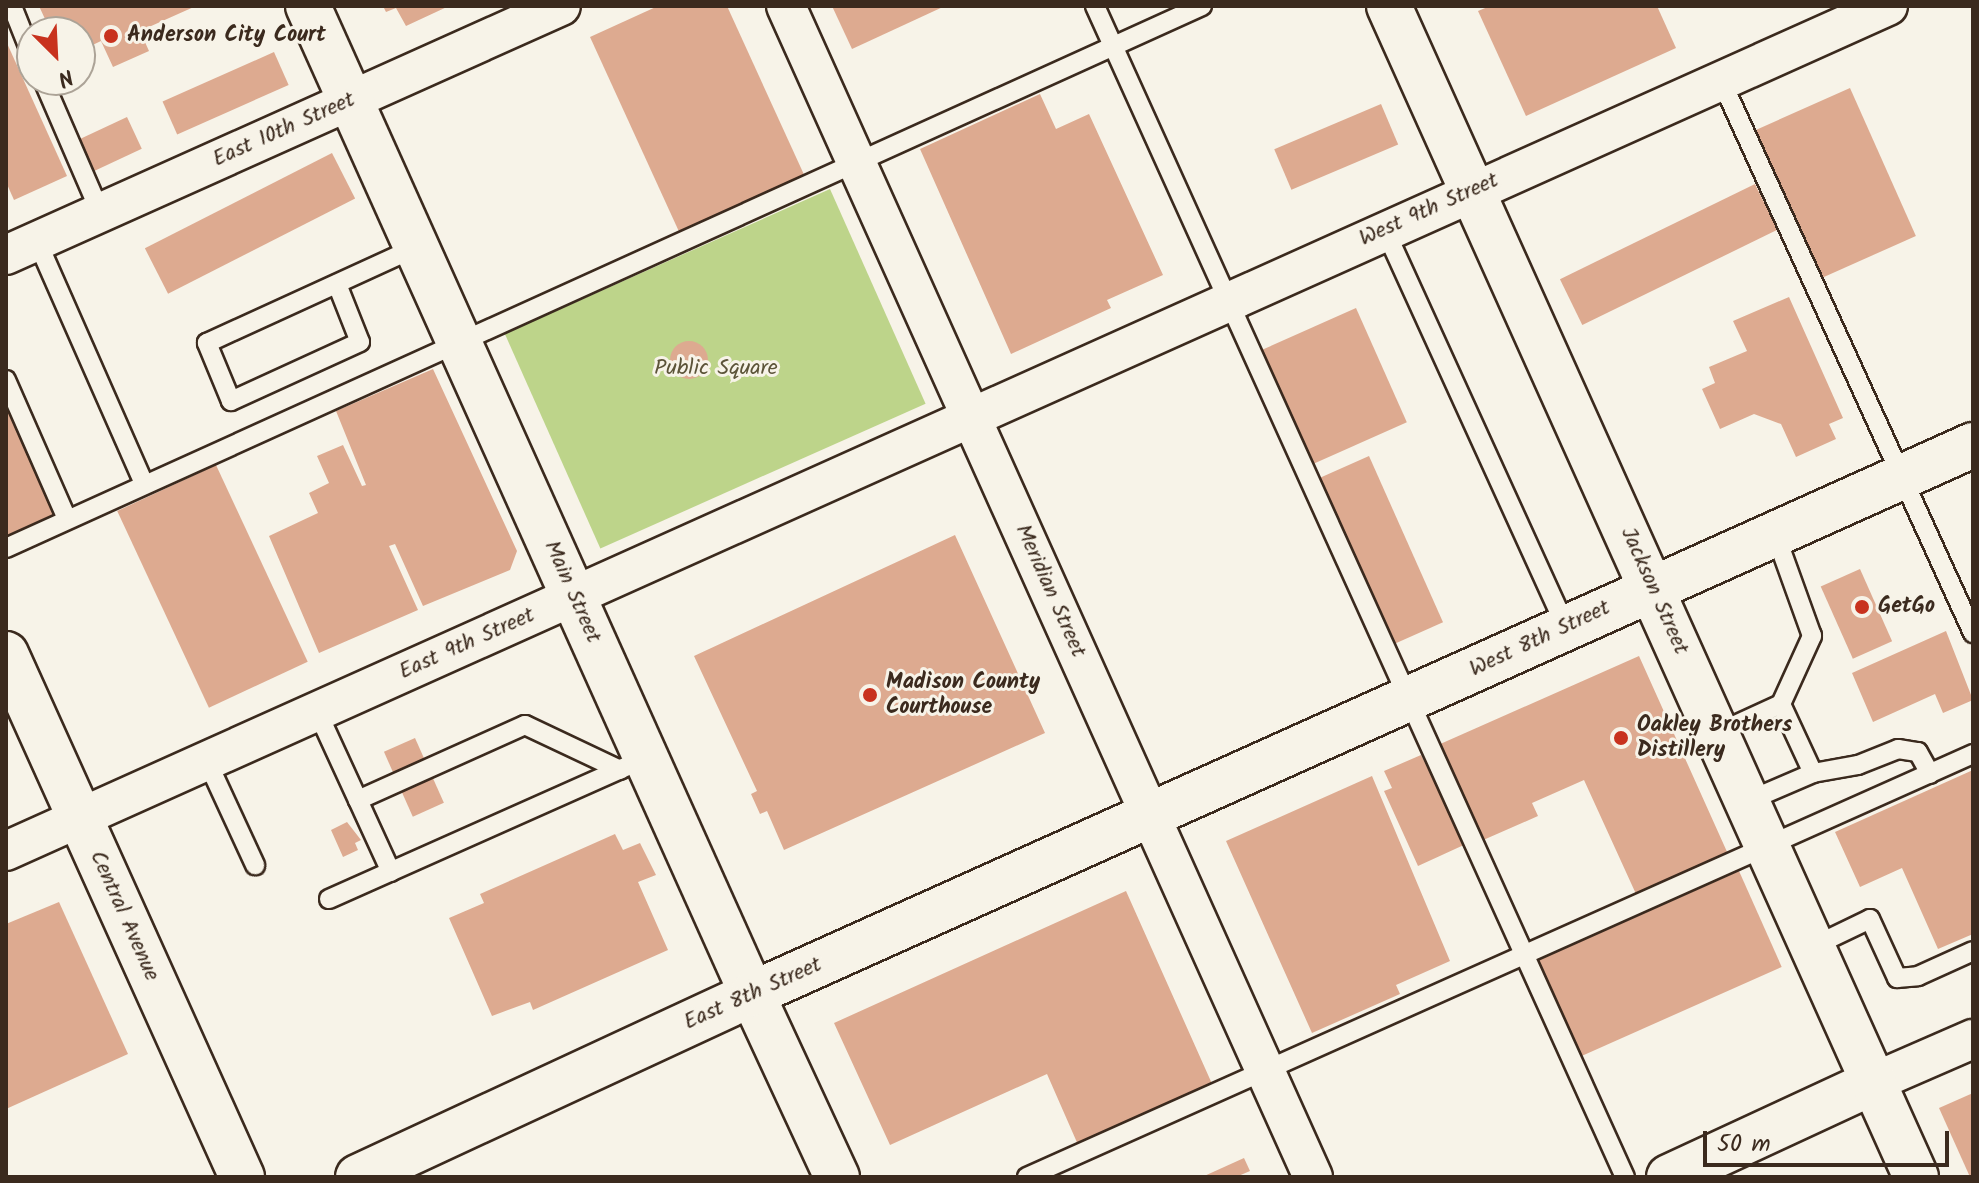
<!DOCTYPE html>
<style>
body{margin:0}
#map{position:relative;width:1979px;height:1183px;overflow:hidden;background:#f7f3e8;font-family:Kalam,sans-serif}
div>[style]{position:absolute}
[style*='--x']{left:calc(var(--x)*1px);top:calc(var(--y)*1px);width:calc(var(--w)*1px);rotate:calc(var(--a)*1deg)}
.green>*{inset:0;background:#bdd48a;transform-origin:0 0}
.building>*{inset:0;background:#ddaa90;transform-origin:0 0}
.round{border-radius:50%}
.roads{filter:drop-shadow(2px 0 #3b2a1e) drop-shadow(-2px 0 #3b2a1e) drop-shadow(0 2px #3b2a1e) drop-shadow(0 -2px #3b2a1e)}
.service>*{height:18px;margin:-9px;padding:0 9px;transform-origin:9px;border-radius:9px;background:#f7f3e8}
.minor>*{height:38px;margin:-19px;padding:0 19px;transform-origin:19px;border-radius:19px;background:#f7f3e8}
.tertiary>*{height:44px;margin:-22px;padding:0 22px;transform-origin:22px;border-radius:22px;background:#f7f3e8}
.secondary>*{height:44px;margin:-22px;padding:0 22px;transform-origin:22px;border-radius:22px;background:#f7f3e8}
.dots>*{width:22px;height:22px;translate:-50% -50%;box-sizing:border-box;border:4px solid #f7f3e8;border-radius:50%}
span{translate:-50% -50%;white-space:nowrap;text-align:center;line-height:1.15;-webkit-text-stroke:6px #f7f3e8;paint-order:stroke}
.poi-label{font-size:22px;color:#3b2a1e;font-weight:700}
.left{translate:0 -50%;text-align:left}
.street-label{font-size:22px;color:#3b2a1e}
.park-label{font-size:22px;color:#5c5439}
.frame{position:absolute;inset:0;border:8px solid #3b2a1e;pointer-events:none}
.north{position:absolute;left:16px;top:16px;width:80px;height:80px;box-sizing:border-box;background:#f7f3e8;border:2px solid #aca397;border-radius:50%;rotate:156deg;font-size:22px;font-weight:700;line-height:32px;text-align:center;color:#3b2a1e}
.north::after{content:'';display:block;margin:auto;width:28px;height:36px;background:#c8321e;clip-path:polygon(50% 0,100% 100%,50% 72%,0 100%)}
.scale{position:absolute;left:1703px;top:1131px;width:246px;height:36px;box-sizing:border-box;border:4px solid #3b2a1e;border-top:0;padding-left:10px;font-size:24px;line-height:28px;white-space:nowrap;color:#3b2a1e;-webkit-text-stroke:6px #f7f3e8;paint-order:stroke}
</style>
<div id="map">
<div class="green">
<div style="left:830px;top:189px;width:235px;height:356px;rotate:66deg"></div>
</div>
<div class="building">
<div style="clip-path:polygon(39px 6px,196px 6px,140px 31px,149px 51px,113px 67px,101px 41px,80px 51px,80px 32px,51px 32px)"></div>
<div style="clip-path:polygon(383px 6px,449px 6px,406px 26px,396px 8px,386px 12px)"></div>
<div style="clip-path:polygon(658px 6px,727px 6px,806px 179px,681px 236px,590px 37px)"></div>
<div style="clip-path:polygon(832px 6px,945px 6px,852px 49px)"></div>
<div style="clip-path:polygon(1490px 6px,1657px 6px,1676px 48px,1526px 116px,1478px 11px)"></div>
<div style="clip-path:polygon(6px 41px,67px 176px,14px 200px,6px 182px)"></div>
<div style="left:274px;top:52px;width:36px;height:122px;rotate:66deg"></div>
<div style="left:1850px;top:88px;width:162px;height:108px;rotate:66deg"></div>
<div style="clip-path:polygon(1040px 94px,1056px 129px,1089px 114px,1163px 275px,1107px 300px,1111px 308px,1011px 354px,920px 149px)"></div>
<div style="left:1381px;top:104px;width:44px;height:116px;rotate:67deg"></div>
<div style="left:127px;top:117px;width:35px;height:56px;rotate:65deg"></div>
<div style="left:332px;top:153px;width:51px;height:210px;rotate:63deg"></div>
<div style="left:1755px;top:184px;width:51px;height:217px;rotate:64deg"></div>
<div style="clip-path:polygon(1789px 297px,1843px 418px,1829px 424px,1836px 439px,1796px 457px,1781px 424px,1754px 414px,1720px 429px,1702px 389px,1715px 383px,1709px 367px,1747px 351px,1733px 321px)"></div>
<div style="left:1356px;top:308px;width:125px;height:107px;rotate:66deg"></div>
<div class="round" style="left:670px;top:341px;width:38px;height:38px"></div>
<div style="clip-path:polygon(433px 369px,517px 551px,510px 570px,423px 606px,395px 544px,389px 546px,418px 610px,319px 653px,269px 536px,318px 513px,309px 493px,329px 483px,317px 456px,343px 445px,362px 486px,366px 485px,336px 411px)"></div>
<div style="clip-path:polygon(6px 406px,54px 514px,6px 536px)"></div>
<div style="left:1369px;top:456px;width:182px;height:56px;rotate:66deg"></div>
<div style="left:216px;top:465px;width:217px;height:109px;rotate:65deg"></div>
<div style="clip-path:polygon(955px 535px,1045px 733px,784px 850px,767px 811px,760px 814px,751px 794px,757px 791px,694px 656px)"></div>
<div style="left:1860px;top:569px;width:79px;height:43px;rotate:66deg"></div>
<div style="clip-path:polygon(1946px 631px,1973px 700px,1943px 713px,1935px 694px,1873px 722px,1852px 673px)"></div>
<div style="clip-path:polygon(1639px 656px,1728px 854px,1636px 894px,1584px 780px,1532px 803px,1538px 816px,1481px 841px,1438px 745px)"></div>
<div style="left:415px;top:738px;width:71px;height:34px;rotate:66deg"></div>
<div style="clip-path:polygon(1421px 755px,1466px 844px,1418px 866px,1384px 791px,1392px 788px,1384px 771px)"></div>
<div style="clip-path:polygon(1973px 770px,1973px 934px,1938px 949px,1902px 868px,1860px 887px,1835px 832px)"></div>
<div style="clip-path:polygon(1372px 776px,1450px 961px,1396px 985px,1400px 994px,1312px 1033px,1226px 841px)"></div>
<div style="clip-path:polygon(347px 822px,361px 840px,355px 843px,358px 850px,343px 857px,331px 830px)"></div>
<div style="clip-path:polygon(615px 834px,623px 850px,640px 843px,656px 875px,638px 882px,668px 950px,533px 1010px,530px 1002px,492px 1016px,449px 918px,484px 903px,480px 894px)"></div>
<div style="left:1739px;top:871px;width:105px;height:219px;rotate:66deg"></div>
<div style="clip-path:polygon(1126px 891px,1213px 1086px,1079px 1147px,1047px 1074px,890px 1145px,834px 1023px)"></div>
<div style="clip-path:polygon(59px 902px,128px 1054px,6px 1109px,6px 924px)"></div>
<div style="clip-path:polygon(1973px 1093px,1973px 1177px,1970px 1177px,1939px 1108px)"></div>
<div style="clip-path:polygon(1244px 1158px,1250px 1171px,1236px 1177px,1202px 1177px)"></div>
</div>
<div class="roads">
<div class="service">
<div style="--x:12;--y:6;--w:54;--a:68.2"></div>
<div style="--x:1095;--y:6;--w:1285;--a:65.65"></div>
<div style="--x:43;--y:80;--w:144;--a:66.6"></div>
<div style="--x:1721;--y:80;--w:608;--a:65.5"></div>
<div style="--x:1385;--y:230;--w:436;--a:65.5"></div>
<div style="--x:37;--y:241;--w:266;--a:66.2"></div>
<div style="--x:337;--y:284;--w:62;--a:68.4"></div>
<div style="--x:360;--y:342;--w:142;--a:155.4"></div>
<div style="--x:231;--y:401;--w:63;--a:-112.5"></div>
<div style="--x:207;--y:343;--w:231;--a:-24.6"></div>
<div style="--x:6;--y:380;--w:152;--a:66.3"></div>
<div style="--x:6;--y:548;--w:1313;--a:-24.38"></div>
<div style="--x:1781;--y:704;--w:76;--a:65.1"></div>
<div style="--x:317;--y:711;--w:98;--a:65.3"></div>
<div style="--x:358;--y:800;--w:183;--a:-24.2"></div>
<div style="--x:525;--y:725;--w:105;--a:25.3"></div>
<div style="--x:1718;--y:733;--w:69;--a:-24.7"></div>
<div style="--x:1781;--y:704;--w:75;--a:-65.5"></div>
<div style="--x:1812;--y:636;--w:109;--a:-109.8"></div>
<div style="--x:207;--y:761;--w:115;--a:65.2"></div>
<div style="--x:358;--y:800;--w:79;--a:65.4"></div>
<div style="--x:1748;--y:801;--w:71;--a:-23.3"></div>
<div style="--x:1813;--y:773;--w:46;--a:-10.1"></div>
<div style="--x:1858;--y:765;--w:43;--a:-21.8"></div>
<div style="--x:1898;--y:749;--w:20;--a:9"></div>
<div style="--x:1918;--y:752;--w:25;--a:61"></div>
<div style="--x:329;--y:899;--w:325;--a:-24"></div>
<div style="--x:1814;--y:946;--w:62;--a:-25.7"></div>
<div style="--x:1870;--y:919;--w:65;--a:65.4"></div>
<div style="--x:1897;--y:978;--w:21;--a:-5"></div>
<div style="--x:1918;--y:976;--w:60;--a:-24.4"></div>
<div style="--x:1027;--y:1177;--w:1036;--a:-24.09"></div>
</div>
<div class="minor">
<div style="--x:786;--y:6;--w:1284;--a:65.77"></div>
<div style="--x:6;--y:255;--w:608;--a:-24.16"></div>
<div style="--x:6;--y:851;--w:2063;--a:-24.18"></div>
<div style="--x:1874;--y:1082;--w:108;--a:-23.5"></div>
</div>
<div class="tertiary">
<div style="--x:308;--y:6;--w:1083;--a:65.8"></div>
<div style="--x:6;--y:654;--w:574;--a:65.71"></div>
<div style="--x:1669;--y:1177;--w:226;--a:-24.9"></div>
</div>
<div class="secondary">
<div style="--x:1389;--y:6;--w:1284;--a:65.77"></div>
<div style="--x:752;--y:994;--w:202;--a:65.1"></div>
<div style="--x:358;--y:1177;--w:434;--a:-24.9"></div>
<div style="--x:752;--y:994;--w:1339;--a:-24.21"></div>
</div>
</div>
<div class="dots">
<div style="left:111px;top:36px;background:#c8321e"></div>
<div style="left:1862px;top:607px;background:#c8321e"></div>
<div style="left:870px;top:695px;background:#c8321e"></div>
<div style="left:1621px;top:738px;background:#c8321e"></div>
</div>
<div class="poi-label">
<span class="left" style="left:127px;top:36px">Anderson City Court</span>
<span class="left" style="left:1878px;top:607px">GetGo</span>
<span class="left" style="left:886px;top:695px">Madison County<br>Courthouse</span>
<span class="left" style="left:1637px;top:738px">Oakley Brothers<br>Distillery</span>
</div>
<div class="street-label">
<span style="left:284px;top:130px;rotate:-24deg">East 10th Street</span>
<span style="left:1429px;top:210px;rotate:-24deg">West 9th Street</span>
<span style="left:1050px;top:591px;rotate:66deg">Meridian Street</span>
<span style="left:1654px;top:591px;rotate:66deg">Jackson Street</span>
<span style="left:572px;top:592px;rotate:66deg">Main Street</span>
<span style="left:1540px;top:639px;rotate:-25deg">West 8th Street</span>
<span style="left:467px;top:644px;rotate:-24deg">East 9th Street</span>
<span style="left:124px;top:916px;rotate:66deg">Central Avenue</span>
<span style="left:753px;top:994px;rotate:-24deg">East 8th Street</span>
</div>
<div class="park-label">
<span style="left:716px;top:369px">Public Square</span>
</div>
<div class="frame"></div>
<div class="north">N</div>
<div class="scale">50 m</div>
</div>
